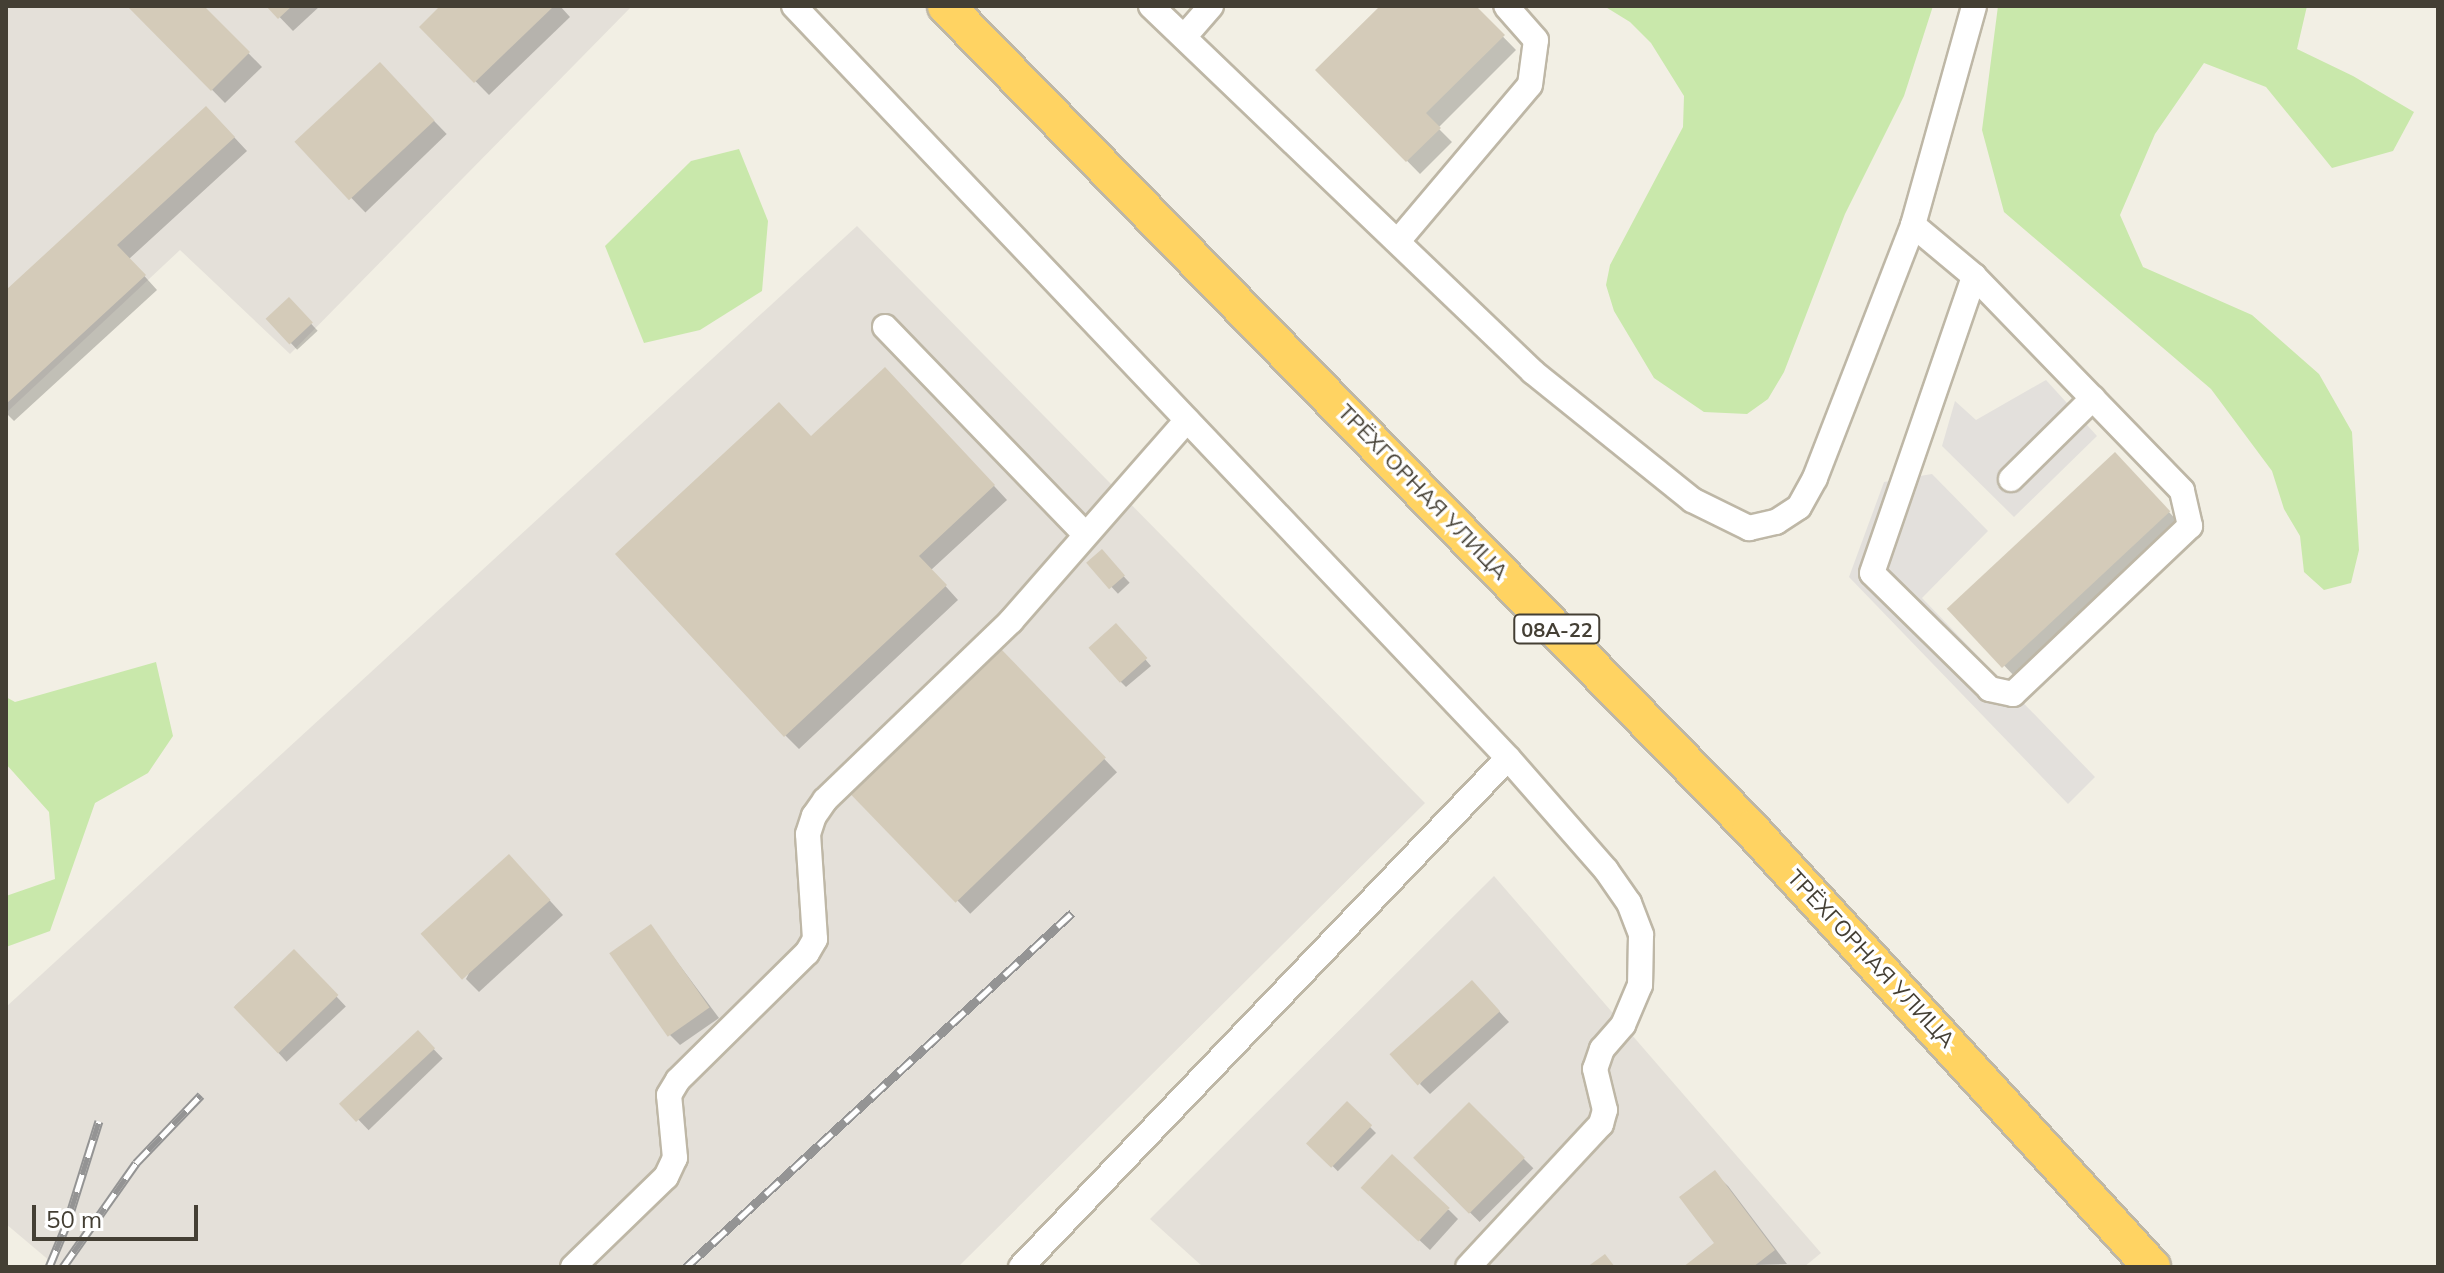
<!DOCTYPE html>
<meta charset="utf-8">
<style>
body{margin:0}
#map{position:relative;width:2444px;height:1273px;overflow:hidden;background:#f2efe4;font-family:Mulish,sans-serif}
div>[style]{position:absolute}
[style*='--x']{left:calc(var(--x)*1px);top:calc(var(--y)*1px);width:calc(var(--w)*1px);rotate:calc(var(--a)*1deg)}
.industrial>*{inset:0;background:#e4e0d9}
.green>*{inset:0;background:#c9e8ab}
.parking>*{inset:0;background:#e3e0dc}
.shadow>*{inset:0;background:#0003;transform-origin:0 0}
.building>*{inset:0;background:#d4cbb9;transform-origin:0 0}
.roads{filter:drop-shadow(2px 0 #beb7a6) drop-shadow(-2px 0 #beb7a6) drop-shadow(0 2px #beb7a6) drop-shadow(0 -2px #beb7a6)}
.minor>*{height:24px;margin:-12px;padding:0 12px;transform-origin:12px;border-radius:12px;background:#fff}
.highway>*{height:36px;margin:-18px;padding:0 18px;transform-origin:18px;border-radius:18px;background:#ffd362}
.rail>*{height:9px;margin-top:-4.5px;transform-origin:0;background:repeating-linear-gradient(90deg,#fff 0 18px,#949494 0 36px);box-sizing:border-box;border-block:2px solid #949494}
span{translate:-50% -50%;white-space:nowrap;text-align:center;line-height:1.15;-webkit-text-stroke:7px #fff;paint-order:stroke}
.shield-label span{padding:2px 6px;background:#fff;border:2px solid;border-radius:6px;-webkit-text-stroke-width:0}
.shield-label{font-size:20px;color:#443f34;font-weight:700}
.street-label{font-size:22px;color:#443f34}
.frame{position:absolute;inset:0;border:8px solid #443f34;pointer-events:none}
.scale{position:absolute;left:32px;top:1205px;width:166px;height:36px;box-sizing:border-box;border:4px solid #443f34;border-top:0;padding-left:10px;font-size:24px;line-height:28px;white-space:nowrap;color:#443f34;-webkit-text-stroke:6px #fff;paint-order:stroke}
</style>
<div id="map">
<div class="industrial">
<div style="clip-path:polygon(6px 6px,632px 6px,290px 354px,180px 250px,6px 413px)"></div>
<div style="clip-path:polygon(857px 226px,1425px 803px,958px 1267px,57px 1267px,6px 1224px,6px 1007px)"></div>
<div style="clip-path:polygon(1494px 876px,1821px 1253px,1804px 1267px,1203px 1267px,1150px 1219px)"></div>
</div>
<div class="green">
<div style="clip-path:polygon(1604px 6px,1933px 6px,1904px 96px,1845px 214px,1784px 372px,1768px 399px,1747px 414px,1704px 412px,1654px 378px,1614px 311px,1606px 285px,1610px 265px,1683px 127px,1684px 96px,1651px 43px,1630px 22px)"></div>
<div style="clip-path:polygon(1998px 6px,2307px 6px,2297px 49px,2353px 76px,2414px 112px,2393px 151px,2332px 168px,2266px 87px,2204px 63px,2155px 134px,2120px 215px,2143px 267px,2252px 315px,2319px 374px,2352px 432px,2359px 550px,2351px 583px,2324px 590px,2304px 572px,2300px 536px,2284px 509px,2272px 471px,2211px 389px,2004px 212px,1982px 130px)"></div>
<div style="clip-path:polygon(739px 149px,768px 221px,762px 291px,700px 330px,644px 343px,605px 246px,691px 161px)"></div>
<div style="clip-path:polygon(156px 662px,173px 736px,148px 773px,95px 803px,50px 931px,6px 947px,6px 896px,55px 879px,49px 812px,6px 764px,6px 697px,15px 702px)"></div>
</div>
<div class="parking">
<div style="clip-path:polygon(2046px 380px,2097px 436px,2014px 517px,1942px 446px,1955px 401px,1976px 420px)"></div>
<div style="clip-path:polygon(1932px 474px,1988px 531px,1922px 598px,2095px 777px,2068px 804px,1849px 577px,1884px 482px)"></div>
</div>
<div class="shadow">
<div style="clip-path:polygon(130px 6px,202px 6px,262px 67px,225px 103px)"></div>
<div style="clip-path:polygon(269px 6px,320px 6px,293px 31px)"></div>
<div style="clip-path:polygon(443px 6px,560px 6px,570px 17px,489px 95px,422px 27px)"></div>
<div style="clip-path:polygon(1383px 6px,1473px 6px,1516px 50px,1438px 128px,1452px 142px,1420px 174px,1318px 70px)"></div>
<div style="left:380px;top:65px;width:96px;height:113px;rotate:46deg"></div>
<div style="clip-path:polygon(220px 122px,247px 151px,129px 259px,157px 290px,14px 421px,6px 413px,6px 293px)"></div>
<div style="left:289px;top:300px;width:42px;height:28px;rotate:47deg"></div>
<div style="clip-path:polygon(899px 383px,1007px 500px,931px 570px,958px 600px,799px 749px,785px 735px,811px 439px)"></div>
<div style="clip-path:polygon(2128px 468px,2182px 526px,2018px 680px,1950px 609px)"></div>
<div style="left:1101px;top:552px;width:42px;height:16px;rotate:47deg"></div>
<div style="clip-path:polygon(1122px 632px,1151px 666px,1126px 687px,1120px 681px)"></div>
<div style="left:1001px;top:652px;width:167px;height:204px;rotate:46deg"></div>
<div style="clip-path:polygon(522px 870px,563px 915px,479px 992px,466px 979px)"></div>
<div style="clip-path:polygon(651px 927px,719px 1018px,680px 1045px,670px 1035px)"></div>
<div style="left:294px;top:951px;width:76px;height:81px;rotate:47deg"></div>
<div style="clip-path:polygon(1481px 992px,1509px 1022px,1430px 1094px,1420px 1084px)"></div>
<div style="left:417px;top:1032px;width:37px;height:103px;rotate:46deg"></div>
<div style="left:1347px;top:1104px;width:41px;height:54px;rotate:45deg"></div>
<div style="left:1469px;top:1104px;width:91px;height:76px;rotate:45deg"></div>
<div style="clip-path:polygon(1714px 1173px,1728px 1186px,1787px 1264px,1686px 1267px,1717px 1244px)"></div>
<div style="clip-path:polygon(1373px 1197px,1449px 1210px,1458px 1219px,1430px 1250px)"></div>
</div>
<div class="building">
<div style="clip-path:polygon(127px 6px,204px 6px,250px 52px,211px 91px)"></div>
<div style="clip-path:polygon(266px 6px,292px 6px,278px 19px)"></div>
<div style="clip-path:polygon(440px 6px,554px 6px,474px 83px,419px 27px)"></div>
<div style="clip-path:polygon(1380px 6px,1476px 6px,1505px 35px,1426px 113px,1441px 128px,1406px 162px,1315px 70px)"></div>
<div style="left:380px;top:62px;width:80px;height:117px;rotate:47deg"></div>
<div style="clip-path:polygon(206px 106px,235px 137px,117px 245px,146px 275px,6px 404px,6px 290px)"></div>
<div style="left:289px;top:297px;width:35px;height:32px;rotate:47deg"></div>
<div style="clip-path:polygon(885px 367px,995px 485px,919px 556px,947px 585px,784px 737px,615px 554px,779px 402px,811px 436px)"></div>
<div style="left:2115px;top:452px;width:81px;height:230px;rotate:47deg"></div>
<div style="left:1102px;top:549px;width:35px;height:21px;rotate:49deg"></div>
<div style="left:1116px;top:623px;width:47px;height:37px;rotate:48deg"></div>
<div style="left:1001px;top:649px;width:151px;height:209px;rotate:46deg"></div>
<div style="left:509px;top:854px;width:62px;height:119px;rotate:48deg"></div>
<div style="left:651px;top:924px;width:102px;height:51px;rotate:55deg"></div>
<div style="left:294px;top:949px;width:64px;height:84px;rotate:46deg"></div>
<div style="left:1472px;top:980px;width:42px;height:111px;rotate:48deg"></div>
<div style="left:418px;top:1030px;width:25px;height:108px;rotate:47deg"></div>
<div style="left:1347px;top:1101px;width:35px;height:59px;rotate:44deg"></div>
<div style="left:1469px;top:1102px;width:79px;height:79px;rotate:45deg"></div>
<div style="left:1392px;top:1154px;width:79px;height:46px;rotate:43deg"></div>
<div style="clip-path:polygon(1715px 1170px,1775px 1250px,1753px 1267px,1683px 1267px,1714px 1243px,1679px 1197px)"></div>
<div style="clip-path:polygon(1605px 1254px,1615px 1267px,1587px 1267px)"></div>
</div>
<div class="roads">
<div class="minor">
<div style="--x:794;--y:6;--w:1037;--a:46.48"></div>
<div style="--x:1508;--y:758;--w:149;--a:48.8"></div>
<div style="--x:1606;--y:870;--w:40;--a:55.1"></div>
<div style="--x:1629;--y:903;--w:34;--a:69"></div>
<div style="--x:1641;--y:935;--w:50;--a:91.1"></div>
<div style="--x:1640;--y:985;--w:43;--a:113"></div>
<div style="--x:1623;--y:1025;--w:32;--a:131"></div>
<div style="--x:1602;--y:1049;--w:21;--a:109"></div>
<div style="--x:1595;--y:1069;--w:42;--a:76.3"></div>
<div style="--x:1605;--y:1110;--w:15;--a:106"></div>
<div style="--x:1601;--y:1124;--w:195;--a:132.9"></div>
<div style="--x:1151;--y:6;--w:529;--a:43.77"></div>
<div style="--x:1533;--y:372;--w:204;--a:38.8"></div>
<div style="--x:1692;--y:500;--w:64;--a:26.2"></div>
<div style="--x:1749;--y:528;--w:28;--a:-13"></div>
<div style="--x:1776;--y:522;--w:27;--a:-33"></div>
<div style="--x:1799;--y:507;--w:33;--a:-61"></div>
<div style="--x:1815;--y:478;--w:271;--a:-68.8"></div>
<div style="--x:1913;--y:225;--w:227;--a:-74.4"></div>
<div style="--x:1184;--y:37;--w:41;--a:-48.9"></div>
<div style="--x:1913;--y:225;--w:80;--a:39.9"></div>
<div style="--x:1974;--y:276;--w:299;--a:45.9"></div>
<div style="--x:2182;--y:491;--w:36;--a:77"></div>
<div style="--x:2190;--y:526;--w:244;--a:136.5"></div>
<div style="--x:2013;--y:694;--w:24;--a:-168"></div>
<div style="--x:1990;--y:689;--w:165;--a:-135.5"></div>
<div style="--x:1872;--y:573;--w:314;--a:-71"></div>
<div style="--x:1398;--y:241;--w:204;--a:-49.8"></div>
<div style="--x:1530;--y:85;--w:45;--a:-82.4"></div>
<div style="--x:1536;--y:40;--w:45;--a:-131.4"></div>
<div style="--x:885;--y:327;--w:288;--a:46"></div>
<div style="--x:2011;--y:479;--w:115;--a:-44.6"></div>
<div style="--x:573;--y:1267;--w:129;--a:-44.1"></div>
<div style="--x:666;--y:1177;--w:21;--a:-65"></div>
<div style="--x:675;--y:1158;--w:63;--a:-95.4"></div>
<div style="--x:669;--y:1095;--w:17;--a:-59"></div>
<div style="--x:678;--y:1080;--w:181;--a:-44.6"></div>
<div style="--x:807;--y:953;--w:16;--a:-60"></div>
<div style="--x:815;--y:939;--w:105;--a:-93.8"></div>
<div style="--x:808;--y:834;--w:19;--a:-72"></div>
<div style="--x:814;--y:816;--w:19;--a:-55"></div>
<div style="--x:825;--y:800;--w:258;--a:-43.9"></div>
<div style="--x:1011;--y:621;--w:267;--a:-48.8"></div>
<div style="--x:1021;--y:1267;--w:704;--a:-46.27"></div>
</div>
<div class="highway">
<div style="--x:946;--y:6;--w:1151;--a:45.63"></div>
<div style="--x:1751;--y:829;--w:594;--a:47.53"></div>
</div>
</div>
<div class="rail">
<div style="--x:49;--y:1267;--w:44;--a:-67.5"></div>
<div style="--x:66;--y:1226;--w:110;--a:-72.6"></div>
<div style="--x:63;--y:1267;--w:127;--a:-54.9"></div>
<div style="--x:136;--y:1163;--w:94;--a:-46.3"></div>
<div style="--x:686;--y:1267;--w:524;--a:-42.52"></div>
</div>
<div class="shield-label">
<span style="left:1557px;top:629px">08А-22</span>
</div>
<div class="street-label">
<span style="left:1423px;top:492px;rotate:46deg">ТРЁХГОРНАЯ УЛИЦА</span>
<span style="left:1871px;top:959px;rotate:47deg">ТРЁХГОРНАЯ УЛИЦА</span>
</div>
<div class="frame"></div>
<div class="scale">50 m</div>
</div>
